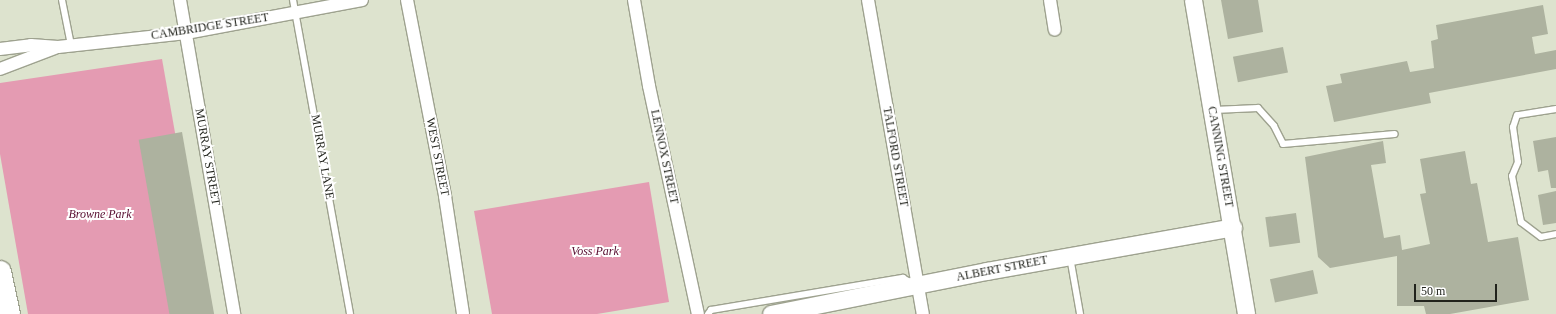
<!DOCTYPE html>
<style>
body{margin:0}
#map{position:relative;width:1556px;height:314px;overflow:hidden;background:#dde3ce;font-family:Georgia,serif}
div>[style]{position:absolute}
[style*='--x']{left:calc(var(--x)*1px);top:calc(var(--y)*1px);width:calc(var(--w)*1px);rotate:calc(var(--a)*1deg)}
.green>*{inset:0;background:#e49bb2}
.building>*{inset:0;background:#adb29f;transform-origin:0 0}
.roads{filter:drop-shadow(1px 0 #9ea28f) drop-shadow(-1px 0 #9ea28f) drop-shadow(0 1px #9ea28f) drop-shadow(0 -1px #9ea28f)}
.lane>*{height:6px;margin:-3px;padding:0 3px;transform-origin:3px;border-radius:3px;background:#fff}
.street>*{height:12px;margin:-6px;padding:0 6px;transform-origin:6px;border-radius:6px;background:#fff}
.secondary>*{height:17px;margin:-8.5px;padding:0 8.5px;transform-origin:8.5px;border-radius:8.5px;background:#fff}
.highway>*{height:22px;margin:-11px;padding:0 11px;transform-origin:11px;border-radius:11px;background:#fff}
span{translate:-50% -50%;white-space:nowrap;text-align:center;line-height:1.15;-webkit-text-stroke:4px #fff;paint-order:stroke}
.street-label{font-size:12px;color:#21231c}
.park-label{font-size:12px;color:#570c2f;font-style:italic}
.scale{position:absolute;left:1414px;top:284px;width:83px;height:18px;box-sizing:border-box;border:2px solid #21231c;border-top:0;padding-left:5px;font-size:12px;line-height:14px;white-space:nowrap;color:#21231c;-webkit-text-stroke:3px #fff;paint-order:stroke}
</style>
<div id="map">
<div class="green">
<div style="clip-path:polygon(162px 59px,207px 314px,28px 314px,0 154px,0 83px)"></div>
<div style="clip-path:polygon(649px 182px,669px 302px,597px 314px,492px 314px,474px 211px)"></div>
</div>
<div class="building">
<div style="clip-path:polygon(1221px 0,1258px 0,1263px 32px,1228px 39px)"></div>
<div style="clip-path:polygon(1543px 5px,1548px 34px,1532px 37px,1535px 54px,1556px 50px,1556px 69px,1429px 93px,1431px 103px,1334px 122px,1326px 86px,1342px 83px,1340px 74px,1407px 61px,1410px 72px,1434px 68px,1431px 41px,1438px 39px,1436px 25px)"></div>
<div style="left:1283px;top:47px;width:26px;height:51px;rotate:79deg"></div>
<div style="left:182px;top:132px;width:185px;height:44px;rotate:80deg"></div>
<div style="clip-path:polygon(1556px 137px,1556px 188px,1551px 188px,1548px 170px,1538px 172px,1533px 141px)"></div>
<div style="clip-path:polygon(1383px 141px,1386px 163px,1371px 165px,1384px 238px,1400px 235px,1402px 250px,1430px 244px,1420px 194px,1426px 193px,1420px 159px,1465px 151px,1471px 184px,1477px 183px,1488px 242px,1518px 237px,1529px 300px,1450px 314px,1426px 314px,1424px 306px,1397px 306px,1397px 256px,1330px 268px,1318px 257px,1305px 157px)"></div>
<div style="clip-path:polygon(1556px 191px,1556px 223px,1543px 225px,1538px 195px)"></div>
<div style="left:1296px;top:213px;width:30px;height:31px;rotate:82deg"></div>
<div style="left:1313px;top:270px;width:24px;height:44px;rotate:78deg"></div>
</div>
<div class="roads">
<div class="lane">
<div style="--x:62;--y:0;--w:46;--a:78.7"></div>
<div style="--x:293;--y:0;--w:319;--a:79.7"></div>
<div style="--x:1556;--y:109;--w:39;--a:171"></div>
<div style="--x:1517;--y:115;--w:13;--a:108"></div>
<div style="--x:1513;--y:127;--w:35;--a:82"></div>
<div style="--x:1518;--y:162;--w:15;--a:113"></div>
<div style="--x:1512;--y:176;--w:47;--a:78.9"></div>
<div style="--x:1521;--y:222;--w:25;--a:37"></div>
<div style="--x:1541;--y:237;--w:15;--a:-11"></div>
<div style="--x:1214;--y:110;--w:44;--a:-2.6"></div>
<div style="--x:1258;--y:108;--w:24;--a:48"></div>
<div style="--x:1274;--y:126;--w:20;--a:63"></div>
<div style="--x:1283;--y:144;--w:112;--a:-5.1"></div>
<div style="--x:1070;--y:257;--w:58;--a:80"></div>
<div style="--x:708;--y:314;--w:5;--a:-53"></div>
<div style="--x:711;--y:310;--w:195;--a:-9.5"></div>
<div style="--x:903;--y:278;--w:8;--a:30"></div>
</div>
<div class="street">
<div style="--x:180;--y:0;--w:319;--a:80.2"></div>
<div style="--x:407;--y:0;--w:200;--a:79"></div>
<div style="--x:445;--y:196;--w:119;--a:81.3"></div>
<div style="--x:634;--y:0;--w:87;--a:80.1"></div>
<div style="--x:649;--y:86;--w:233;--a:77.9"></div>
<div style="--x:868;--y:0;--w:319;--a:80.1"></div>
<div style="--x:1050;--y:0;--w:30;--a:81"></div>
<div style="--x:0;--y:49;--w:31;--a:-7"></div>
<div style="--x:31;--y:45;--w:27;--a:4"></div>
<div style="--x:58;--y:47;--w:129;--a:-6.2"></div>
<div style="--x:186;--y:33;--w:179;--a:-10.6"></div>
<div style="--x:0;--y:69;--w:59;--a:-20.9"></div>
</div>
<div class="secondary">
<div style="--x:1193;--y:0;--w:318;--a:80.4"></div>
<div style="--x:771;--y:314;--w:220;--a:-11.3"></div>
<div style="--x:987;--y:271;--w:250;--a:-10.1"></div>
</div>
<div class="highway">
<div style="--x:0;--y:272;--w:43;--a:77.9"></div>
</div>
</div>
<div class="street-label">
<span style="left:210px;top:27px;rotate:-9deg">CAMBRIDGE STREET</span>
<span style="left:207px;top:157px;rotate:80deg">MURRAY STREET</span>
<span style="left:322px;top:157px;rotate:80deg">MURRAY LANE</span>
<span style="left:437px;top:157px;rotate:79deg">WEST STREET</span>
<span style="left:664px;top:157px;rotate:78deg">LENNOX STREET</span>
<span style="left:895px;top:157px;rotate:80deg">TALFORD STREET</span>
<span style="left:1220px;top:157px;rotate:80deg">CANNING STREET</span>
<span style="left:1002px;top:269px;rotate:-11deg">ALBERT STREET</span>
</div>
<div class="park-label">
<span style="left:100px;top:215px">Browne Park</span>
<span style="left:595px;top:252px">Voss Park</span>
</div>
<div class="scale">50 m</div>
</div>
